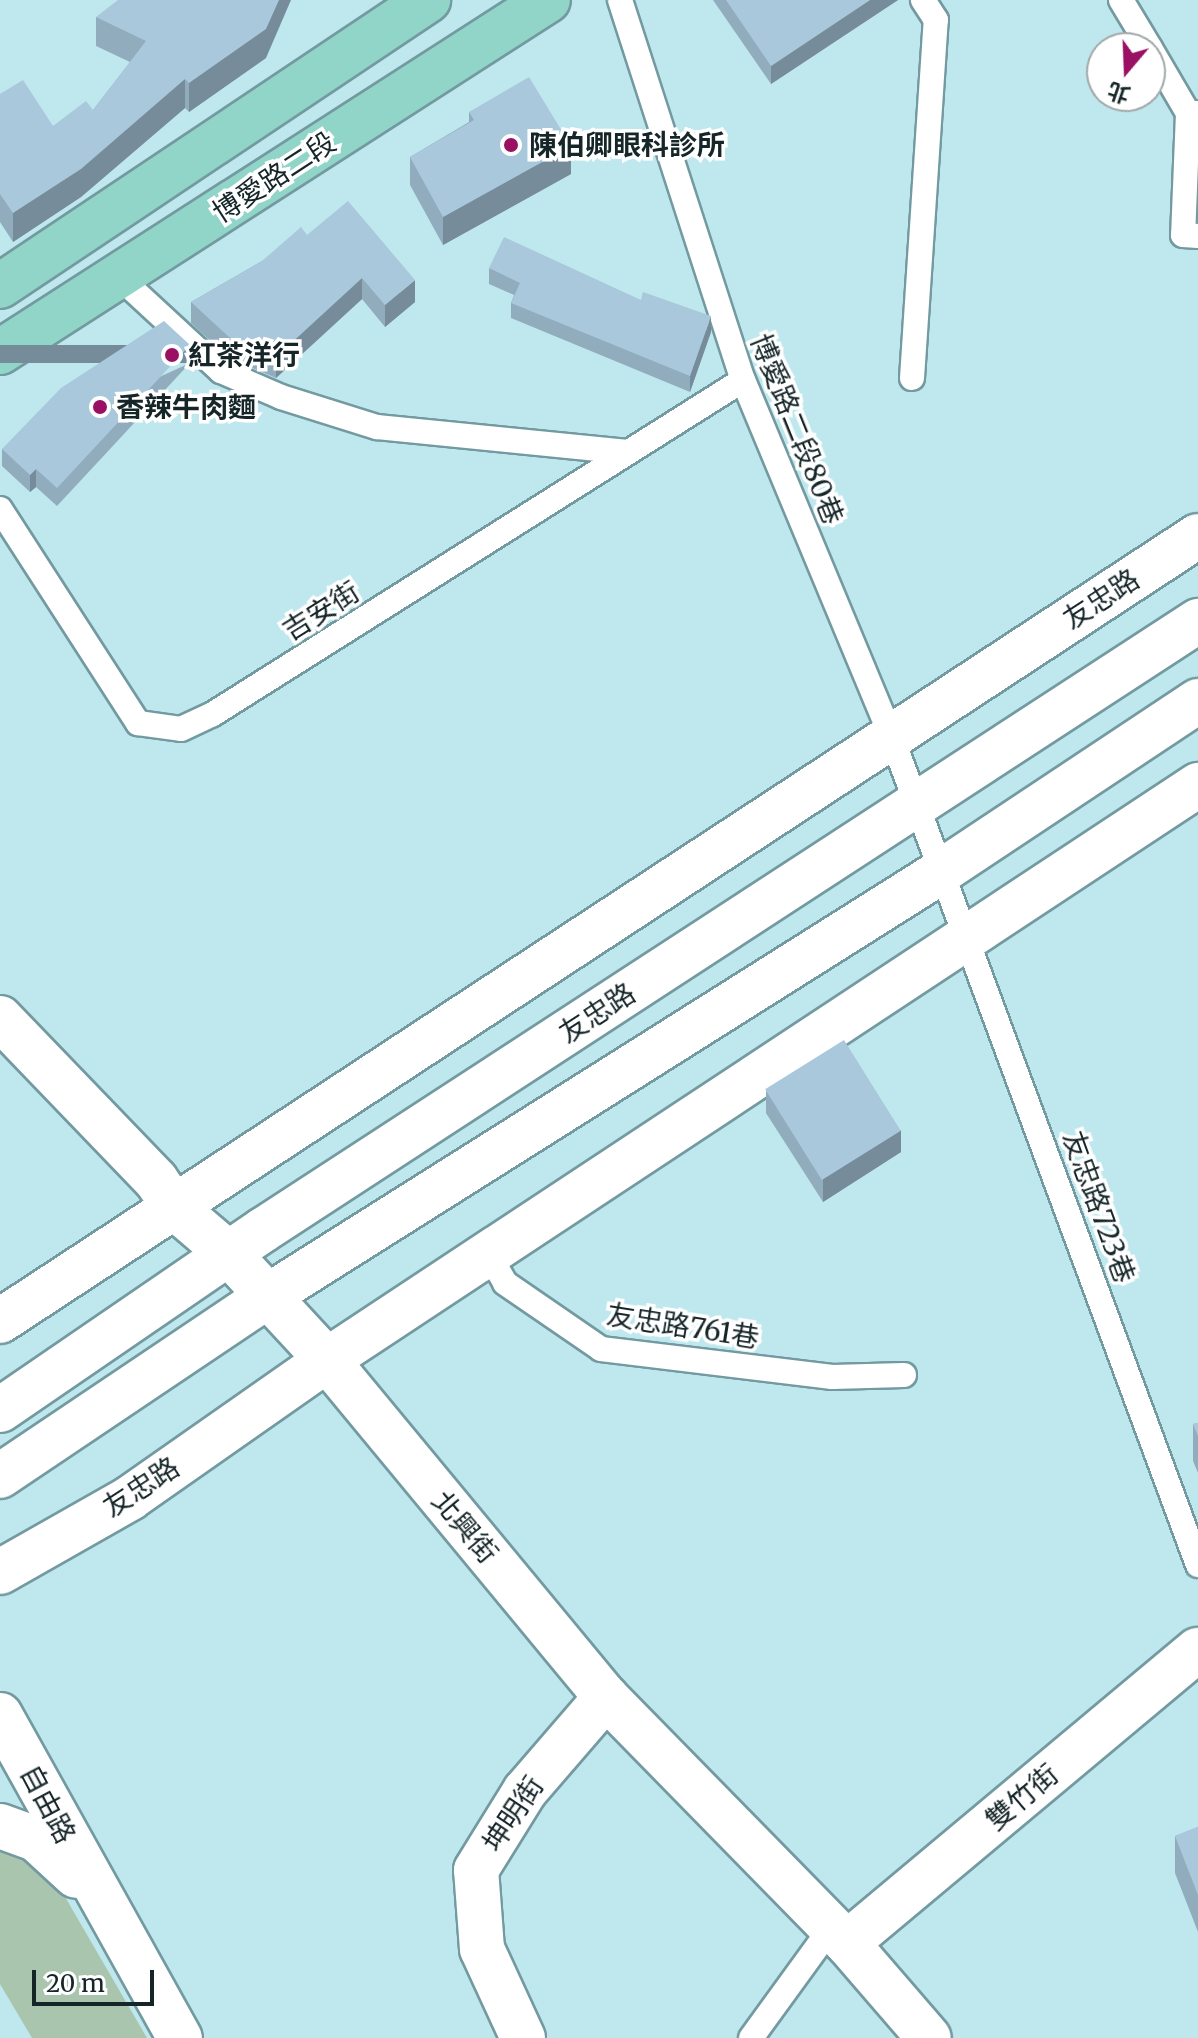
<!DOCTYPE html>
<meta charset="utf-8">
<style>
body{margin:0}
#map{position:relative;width:1198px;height:2038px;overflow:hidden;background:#bfe8ee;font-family:Merriweather,"Noto Sans TC",serif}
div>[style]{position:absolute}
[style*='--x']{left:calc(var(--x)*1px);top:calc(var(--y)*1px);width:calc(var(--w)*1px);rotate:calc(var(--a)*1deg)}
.green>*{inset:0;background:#a9c5ad}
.roads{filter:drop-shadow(2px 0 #739aa0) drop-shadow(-2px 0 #739aa0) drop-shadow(0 2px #739aa0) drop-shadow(0 -2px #739aa0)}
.service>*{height:24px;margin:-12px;padding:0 12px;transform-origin:12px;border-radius:12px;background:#fff}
.minor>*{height:44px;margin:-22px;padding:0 22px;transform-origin:22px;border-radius:22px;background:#fff}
.tertiary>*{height:44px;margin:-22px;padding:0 22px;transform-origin:22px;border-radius:22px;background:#fff}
.primary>*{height:44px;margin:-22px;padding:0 22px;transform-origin:22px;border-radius:22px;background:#91d5c8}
.wall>*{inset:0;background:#91acbd}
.shaded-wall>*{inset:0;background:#768c9a;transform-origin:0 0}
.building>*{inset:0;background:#a9c8dc;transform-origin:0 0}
.dots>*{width:22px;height:22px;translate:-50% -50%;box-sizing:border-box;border:4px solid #fff;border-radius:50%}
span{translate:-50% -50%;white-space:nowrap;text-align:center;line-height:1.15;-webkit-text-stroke:7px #fff;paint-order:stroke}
.poi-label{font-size:28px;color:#162628;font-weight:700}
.left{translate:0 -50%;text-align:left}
.street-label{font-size:28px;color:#162628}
.north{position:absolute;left:1086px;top:32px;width:80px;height:80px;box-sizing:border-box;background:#fff;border:2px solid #a2a8a9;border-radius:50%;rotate:199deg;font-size:22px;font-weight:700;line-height:32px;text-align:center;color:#162628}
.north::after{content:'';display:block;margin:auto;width:28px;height:36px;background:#9a1062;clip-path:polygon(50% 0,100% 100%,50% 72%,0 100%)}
.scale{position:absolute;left:32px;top:1970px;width:122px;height:36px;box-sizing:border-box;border:4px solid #162628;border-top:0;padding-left:10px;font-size:24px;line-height:28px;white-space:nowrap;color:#162628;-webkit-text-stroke:6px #fff;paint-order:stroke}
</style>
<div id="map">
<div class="green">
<div style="clip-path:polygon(0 1851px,50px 1871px,147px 2038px,32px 2038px,0 1984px)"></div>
</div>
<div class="roads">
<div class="service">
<div style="--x:620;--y:0;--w:399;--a:72.1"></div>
<div style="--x:743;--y:380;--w:385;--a:67.4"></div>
<div style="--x:891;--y:735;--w:885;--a:69.7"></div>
<div style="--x:1121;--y:0;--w:56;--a:58.9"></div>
<div style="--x:1150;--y:48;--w:75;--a:59.7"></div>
<div style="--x:1188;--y:113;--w:10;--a:0"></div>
<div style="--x:1188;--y:113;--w:122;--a:92.3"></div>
<div style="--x:1183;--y:235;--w:15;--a:4"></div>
<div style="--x:119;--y:277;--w:139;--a:42.7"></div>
<div style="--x:221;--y:371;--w:65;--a:23.4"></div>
<div style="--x:281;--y:397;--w:101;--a:17.4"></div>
<div style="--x:377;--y:427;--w:252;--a:5.7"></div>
<div style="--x:912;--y:378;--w:359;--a:-86.2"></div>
<div style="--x:936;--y:20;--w:24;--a:-123"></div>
<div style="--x:0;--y:509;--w:255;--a:57.2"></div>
<div style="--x:138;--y:723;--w:43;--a:7.9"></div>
<div style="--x:181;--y:729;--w:35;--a:-25"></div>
<div style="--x:213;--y:714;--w:626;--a:-32.22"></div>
<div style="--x:488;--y:1253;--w:34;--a:60"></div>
<div style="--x:505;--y:1283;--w:116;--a:34.5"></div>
<div style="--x:601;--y:1349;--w:233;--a:6.9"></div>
<div style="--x:832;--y:1377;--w:72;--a:-1.6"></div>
<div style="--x:751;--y:2038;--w:136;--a:-54"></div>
</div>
<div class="minor">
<div style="--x:0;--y:1018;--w:225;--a:46.1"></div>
<div style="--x:156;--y:1180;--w:32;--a:56"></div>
<div style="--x:174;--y:1207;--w:71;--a:40.4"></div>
<div style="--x:228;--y:1253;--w:146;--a:47.2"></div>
<div style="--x:327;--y:1360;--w:438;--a:50.4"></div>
<div style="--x:606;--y:1697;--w:344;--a:45.6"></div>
<div style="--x:847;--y:1943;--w:125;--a:49.2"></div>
<div style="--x:0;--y:1321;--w:1432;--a:-33.24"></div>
<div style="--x:0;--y:1572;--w:150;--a:-29.6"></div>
<div style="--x:130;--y:1498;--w:241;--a:-35"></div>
<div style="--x:327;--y:1360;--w:1044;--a:-33.43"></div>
<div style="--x:0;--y:1715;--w:370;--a:60.9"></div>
<div style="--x:0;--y:1826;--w:38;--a:20"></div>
<div style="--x:36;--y:1839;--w:54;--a:42.8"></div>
<div style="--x:847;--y:1943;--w:457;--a:-39.9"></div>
<div style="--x:523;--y:2038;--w:98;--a:-114.7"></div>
<div style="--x:482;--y:1949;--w:79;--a:-94.3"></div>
<div style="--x:476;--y:1870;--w:93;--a:-58.2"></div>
<div style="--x:525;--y:1791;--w:124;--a:-49.2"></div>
</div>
<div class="tertiary">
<div style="--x:0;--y:1410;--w:319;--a:-34.4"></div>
<div style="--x:263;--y:1230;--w:1116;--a:-33.08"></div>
<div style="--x:0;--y:1476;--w:323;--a:-33.9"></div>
<div style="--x:268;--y:1296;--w:793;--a:-32.23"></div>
<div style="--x:939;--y:873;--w:311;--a:-33.6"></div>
</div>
<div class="primary">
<div style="--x:0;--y:286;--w:515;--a:-33.75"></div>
<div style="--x:0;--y:352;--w:651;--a:-32.71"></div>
</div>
</div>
<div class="wall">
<div style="clip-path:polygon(713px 0,898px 0,771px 84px)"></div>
<div style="clip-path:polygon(96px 17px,266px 58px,189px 112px,185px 108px,81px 197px,13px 242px,0 222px,0 94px,53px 126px,93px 110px,130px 62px,96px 46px)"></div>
<div style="clip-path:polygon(469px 112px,571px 174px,443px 245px,410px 185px,410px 157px,469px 122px)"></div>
<div style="clip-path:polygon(307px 235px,415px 302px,385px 327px,362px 299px,276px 378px,229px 358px,191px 323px,191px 302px)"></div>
<div style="clip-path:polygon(489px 268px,711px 332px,690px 392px,511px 318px,511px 303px,514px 295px,489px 284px)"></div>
<div style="clip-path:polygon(190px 363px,57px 506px,36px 487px,30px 492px,2px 466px,2px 449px)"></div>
<div style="clip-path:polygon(766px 1091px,901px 1152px,823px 1202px,766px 1113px)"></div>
<div style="clip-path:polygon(1198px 1423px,1198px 1473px,1193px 1461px,1193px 1424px)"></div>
<div style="clip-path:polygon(1198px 1827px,1198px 1932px,1175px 1873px,1175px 1836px)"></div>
</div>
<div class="shaded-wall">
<div style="clip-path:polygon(279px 0,291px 0,266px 58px,189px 112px,189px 83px)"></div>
<div style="clip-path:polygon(870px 0,898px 0,771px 84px,771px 66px)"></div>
<div style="clip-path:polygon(185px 79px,185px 108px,81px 197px,13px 242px,13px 213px)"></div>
<div style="clip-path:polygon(571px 146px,571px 174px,443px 245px,443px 217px)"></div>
<div style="clip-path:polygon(362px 278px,362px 299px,276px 378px,276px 357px)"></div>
<div style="clip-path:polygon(415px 280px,415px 302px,385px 327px,385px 305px)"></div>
<div style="clip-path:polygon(711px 316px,711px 332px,690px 392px,690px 376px)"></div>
<div style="left:190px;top:345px;width:18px;height:195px;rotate:90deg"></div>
<div style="clip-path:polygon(36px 469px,36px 487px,30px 492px,30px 475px)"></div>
<div style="clip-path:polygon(901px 1130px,901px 1152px,823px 1202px,823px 1179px)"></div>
</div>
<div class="building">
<div style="clip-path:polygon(118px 0,279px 0,266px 29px,189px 83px,185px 79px,81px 169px,13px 213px,0 194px,0 94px,23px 80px,53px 126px,86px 101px,93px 110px,146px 41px,96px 17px)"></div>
<div style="clip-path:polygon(726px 0,870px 0,771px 66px)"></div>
<div style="clip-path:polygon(529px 77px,571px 146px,443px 217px,410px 157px,474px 120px,469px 112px)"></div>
<div style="clip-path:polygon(348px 201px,415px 280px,385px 305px,362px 278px,276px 357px,229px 337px,191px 302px,262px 261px,301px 227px,307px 235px)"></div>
<div style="clip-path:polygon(504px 237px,641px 300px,643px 292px,711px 316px,690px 376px,511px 303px,520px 283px,489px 268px)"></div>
<div style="clip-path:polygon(164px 321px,190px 345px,57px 488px,36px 469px,30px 475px,2px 449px,61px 388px)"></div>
<div style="left:844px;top:1040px;width:107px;height:93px;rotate:58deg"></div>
<div style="clip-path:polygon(1198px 1423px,1198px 1436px,1193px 1424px)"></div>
<div style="clip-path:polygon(1198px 1827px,1198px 1895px,1175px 1836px)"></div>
</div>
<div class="dots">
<div style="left:511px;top:145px;background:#9a1062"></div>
<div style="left:172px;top:355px;background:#9a1062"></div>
<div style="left:100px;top:407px;background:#9a1062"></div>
</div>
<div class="poi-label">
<span class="left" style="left:529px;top:145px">陳伯卿眼科診所</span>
<span class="left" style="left:188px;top:355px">紅茶洋行</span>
<span class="left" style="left:116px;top:407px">香辣牛肉麵</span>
</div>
<div class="street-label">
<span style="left:274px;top:177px;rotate:-33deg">博愛路二段</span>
<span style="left:797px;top:429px;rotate:68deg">博愛路二段80巷</span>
<span style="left:1101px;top:599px;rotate:-33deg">友忠路</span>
<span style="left:321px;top:611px;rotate:-32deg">吉安街</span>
<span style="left:597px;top:1013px;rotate:-33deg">友忠路</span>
<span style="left:1099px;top:1207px;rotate:70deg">友忠路723巷</span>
<span style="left:683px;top:1326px;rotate:9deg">友忠路761巷</span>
<span style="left:141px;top:1487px;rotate:-33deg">友忠路</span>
<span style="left:465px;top:1527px;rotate:50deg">北興街</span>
<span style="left:1022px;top:1797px;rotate:-40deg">雙竹街</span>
<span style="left:48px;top:1804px;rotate:62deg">自由路</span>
<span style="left:513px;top:1814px;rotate:-56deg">坤明街</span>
</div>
<div class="north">北</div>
<div class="scale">20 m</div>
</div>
